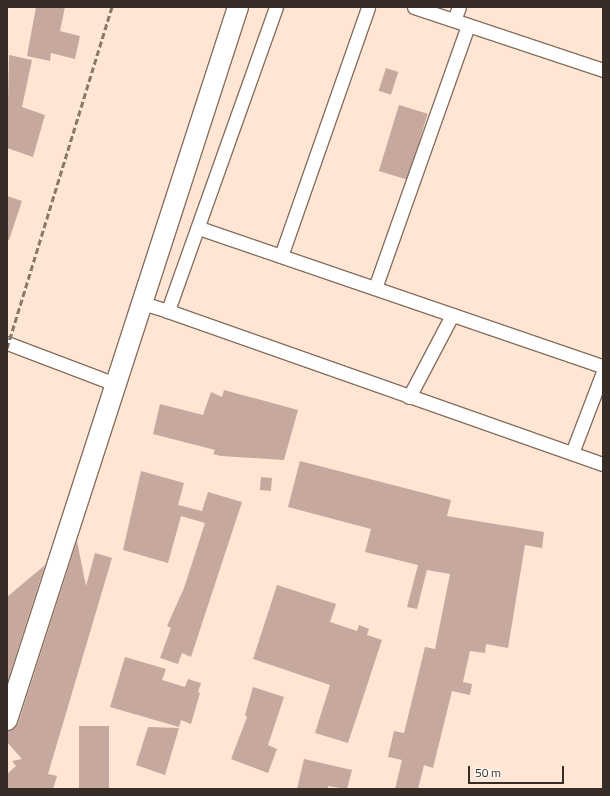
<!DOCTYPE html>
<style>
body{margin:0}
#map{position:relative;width:610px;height:796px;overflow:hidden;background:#ffe5d3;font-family:"Titillium Web",sans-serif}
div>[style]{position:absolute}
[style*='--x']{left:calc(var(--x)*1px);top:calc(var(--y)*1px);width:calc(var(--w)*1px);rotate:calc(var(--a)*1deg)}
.building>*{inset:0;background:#c6a89f;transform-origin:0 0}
.roads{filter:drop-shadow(1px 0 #877060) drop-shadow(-1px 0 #877060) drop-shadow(0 1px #877060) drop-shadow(0 -1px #877060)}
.minor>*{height:13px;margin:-6.5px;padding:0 6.5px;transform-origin:6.5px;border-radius:6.5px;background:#fff}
.primary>*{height:20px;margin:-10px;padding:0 10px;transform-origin:10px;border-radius:10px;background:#fff}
.rail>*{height:3px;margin-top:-1.5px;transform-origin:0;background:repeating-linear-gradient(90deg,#89796d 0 6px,transparent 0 9px)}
span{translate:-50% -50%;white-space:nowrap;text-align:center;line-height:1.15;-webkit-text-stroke:4px #fcf6f3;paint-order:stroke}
.frame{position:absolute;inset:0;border:8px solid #372d26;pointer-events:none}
.scale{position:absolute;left:468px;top:766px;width:96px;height:18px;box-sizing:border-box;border:2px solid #372d26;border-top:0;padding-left:5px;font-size:12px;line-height:14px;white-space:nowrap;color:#372d26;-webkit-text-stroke:3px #fcf6f3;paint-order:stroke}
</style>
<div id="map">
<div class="building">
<div style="clip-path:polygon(36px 7px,65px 7px,60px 31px,80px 36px,75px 59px,51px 53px,50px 61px,27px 56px)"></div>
<div style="clip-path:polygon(9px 55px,32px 60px,22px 107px,45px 115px,33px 157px,7px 148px)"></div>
<div style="left:386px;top:68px;width:13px;height:24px;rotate:18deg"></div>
<div style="left:399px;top:105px;width:30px;height:69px;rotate:17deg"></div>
<div style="clip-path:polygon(7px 196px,22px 201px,9px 240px,7px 240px)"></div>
<div style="clip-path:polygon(224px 390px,298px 410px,284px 460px,221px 456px,213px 454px,215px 450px,153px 434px,160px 404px,203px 415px,211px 392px,222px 397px)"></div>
<div style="clip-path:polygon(300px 461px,451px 500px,447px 516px,544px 532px,542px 548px,525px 545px,508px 648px,486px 644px,485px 653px,470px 651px,463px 682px,472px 684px,470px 695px,452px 691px,433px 768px,424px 765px,418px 789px,395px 789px,402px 760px,388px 757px,394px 731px,404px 733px,425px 647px,435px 649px,450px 574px,427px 570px,417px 609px,407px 607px,418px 565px,365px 552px,371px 529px,288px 507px)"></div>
<div style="clip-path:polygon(141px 471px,184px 483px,178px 505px,202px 511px,208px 492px,242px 502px,191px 657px,182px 653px,178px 664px,160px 658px,171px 628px,167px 626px,184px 588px,205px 523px,181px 516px,168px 563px,123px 550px)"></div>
<div style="left:261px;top:477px;width:11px;height:13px;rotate:5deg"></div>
<div style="clip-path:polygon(77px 541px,86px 586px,95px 553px,112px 558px,48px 774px,57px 776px,53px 789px,7px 789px,7px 774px,16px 766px,12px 761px,22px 759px,7px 742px,7px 731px,14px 729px,18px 724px)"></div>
<div style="clip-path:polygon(45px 565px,7px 683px,7px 597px)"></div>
<div style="clip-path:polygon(277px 585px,336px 604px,330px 622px,357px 631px,359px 625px,369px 629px,367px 635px,382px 640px,348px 743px,315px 733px,330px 685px,253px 659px)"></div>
<div style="clip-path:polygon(125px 657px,166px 669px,162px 680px,185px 687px,188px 679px,201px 683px,198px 692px,200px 693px,191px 724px,181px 720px,179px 727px,110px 707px)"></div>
<div style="clip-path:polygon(253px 687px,284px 697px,268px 745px,277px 749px,268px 773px,231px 759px,247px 717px,245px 715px)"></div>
<div style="left:79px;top:726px;width:30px;height:63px"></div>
<div style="clip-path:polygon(148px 727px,179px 728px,165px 775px,136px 765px)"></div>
<div style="clip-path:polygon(304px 759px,352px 770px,347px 789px,328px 786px,328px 789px,297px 789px)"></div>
</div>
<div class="roads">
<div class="minor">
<div style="--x:276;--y:7;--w:323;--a:109.6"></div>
<div style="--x:168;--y:311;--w:461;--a:19.4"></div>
<div style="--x:414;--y:7;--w:199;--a:18.4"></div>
<div style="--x:454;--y:20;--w:14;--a:-69"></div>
<div style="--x:199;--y:228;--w:427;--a:18.9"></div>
<div style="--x:281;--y:256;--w:264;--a:-70.7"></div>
<div style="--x:375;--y:288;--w:279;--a:-70.5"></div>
<div style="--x:142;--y:303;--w:27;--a:17"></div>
<div style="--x:7;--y:343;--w:116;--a:20.8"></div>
<div style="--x:409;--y:397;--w:93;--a:-62.3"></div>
<div style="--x:572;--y:453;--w:87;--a:-69.1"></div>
</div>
<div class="primary">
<div style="--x:7;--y:720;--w:749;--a:-72.05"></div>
</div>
</div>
<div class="rail">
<div style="--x:7;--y:348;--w:357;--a:-72.9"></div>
</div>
<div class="frame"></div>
<div class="scale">50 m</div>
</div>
